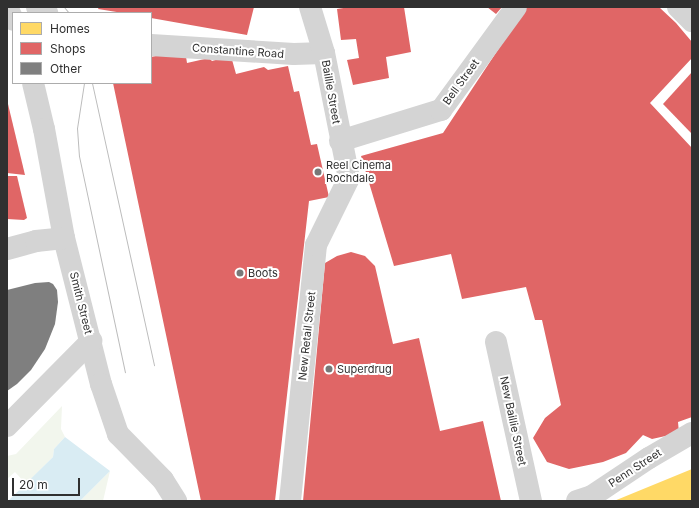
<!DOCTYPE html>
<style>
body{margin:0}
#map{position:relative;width:699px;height:508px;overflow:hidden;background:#fff;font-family:Inter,sans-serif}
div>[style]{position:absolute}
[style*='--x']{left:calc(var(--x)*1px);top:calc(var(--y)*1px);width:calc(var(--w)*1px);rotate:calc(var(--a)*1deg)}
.green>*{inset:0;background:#f2f6ed}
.water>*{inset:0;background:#d9ecf3}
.homes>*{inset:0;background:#ffd966}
.shops>*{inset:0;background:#e06666}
.building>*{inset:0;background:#7f7f7f}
.minor>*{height:22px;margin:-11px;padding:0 11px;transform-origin:11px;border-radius:11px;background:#d4d4d4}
.tram>*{height:1px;margin:-0.5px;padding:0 0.5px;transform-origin:0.5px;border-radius:0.5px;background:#bcbcbc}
.dots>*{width:11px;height:11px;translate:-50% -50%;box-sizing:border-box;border:2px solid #fff;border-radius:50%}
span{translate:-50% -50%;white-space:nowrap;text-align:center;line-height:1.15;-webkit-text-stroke:4px #fff;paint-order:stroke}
.street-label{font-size:11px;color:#303030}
.poi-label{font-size:11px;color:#303030}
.left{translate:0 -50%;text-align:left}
.frame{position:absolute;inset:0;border:8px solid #303030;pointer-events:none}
.legend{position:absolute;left:12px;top:12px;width:140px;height:72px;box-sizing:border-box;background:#fff;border:1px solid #acacac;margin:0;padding:5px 7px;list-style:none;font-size:12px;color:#303030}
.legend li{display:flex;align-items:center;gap:8px;height:20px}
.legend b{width:20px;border:1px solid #acacac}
.scale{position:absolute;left:12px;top:478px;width:68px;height:18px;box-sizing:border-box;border:2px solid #303030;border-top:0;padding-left:5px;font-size:12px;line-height:14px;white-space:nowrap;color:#303030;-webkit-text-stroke:3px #fff;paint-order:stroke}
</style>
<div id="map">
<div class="green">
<div style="clip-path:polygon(62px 406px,61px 429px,65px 437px,54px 449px,53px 457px,26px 484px,15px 472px,7px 479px,7px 456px,16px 454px)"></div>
<div style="clip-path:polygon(110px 471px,103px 501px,80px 501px)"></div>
</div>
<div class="water">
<div style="clip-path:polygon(65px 437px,110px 471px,80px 501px,8px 501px,53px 457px,54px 449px)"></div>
</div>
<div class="homes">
<div style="clip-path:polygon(692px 469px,692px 501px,614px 501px)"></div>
</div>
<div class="shops">
<div style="clip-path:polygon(99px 7px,254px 7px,247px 35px,151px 18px,151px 13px,123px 13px,98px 9px)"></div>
<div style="clip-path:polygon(350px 7px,404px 7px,411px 52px,386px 57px,389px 78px,353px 85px,347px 60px,359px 58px,356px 39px,341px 40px,337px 9px)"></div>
<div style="clip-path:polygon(487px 7px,502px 7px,496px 14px)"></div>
<div style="clip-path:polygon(524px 7px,659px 7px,676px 23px,692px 42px,692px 58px,650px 103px,692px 148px,692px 417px,678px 422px,679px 433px,652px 439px,643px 435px,626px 453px,603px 462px,569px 469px,547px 462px,533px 438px,545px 418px,561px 405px,542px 320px,535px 320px,526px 287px,462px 299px,451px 254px,394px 266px,361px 156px,443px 133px,513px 27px)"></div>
<div style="clip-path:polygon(185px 50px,187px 63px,209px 58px,212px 61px,231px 56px,236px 74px,264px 67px,268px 70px,288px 66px,294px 92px,299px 91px,311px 145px,317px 144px,329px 197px,309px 201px,275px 501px,201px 501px,113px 83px,151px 83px,151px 57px)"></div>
<div style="clip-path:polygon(692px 72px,692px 134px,663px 104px)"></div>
<div style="clip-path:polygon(8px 104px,25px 175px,7px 173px)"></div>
<div style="clip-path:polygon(7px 176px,17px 176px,27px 218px,24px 220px,7px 219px)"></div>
<div style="clip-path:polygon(351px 252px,365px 256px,375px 266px,393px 344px,419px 338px,440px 431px,483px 421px,501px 501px,303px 501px,325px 263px,337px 256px)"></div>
</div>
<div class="building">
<div style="clip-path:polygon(49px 282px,53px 284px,57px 290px,58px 302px,55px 324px,45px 349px,31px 370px,17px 384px,7px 391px,7px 290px,35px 283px)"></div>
</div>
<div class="minor">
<div style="--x:7;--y:7;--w:14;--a:65"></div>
<div style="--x:37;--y:7;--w:12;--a:31"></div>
<div style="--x:678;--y:7;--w:20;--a:45"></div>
<div style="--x:151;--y:45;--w:143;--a:3.6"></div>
<div style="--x:294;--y:54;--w:30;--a:-2"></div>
<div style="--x:33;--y:83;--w:47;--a:76.6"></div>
<div style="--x:44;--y:129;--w:111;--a:79.6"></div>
<div style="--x:64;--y:238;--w:151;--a:75.8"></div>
<div style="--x:101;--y:384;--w:53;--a:71.2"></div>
<div style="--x:118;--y:434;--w:64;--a:45.6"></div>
<div style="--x:163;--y:480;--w:25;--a:58"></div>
<div style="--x:340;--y:141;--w:106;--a:-17.1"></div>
<div style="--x:441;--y:110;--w:127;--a:-53.9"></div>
<div style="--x:7;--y:249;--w:30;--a:-15"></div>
<div style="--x:36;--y:241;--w:28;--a:-6"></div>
<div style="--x:496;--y:342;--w:163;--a:77.6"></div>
<div style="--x:7;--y:426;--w:120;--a:-45.3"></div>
<div style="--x:290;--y:501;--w:257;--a:-84.2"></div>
<div style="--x:316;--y:245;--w:75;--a:-63.8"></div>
<div style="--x:349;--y:178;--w:127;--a:-101.3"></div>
<div style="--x:324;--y:53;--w:48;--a:-106.9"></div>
<div style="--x:577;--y:501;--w:16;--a:-18"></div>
<div style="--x:592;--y:496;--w:69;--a:-33.7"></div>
<div style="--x:649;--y:458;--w:50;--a:-30.2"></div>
</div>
<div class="tram">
<div style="--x:64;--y:7;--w:8;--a:50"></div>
<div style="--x:84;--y:83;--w:46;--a:98.8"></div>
<div style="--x:77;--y:128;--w:28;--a:86"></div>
<div style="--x:79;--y:156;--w:221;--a:78"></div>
<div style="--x:92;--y:83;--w:289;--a:77.6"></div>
</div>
<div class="dots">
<div style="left:318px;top:172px;background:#787878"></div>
<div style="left:240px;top:273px;background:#787878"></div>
<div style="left:329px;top:369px;background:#787878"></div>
</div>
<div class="street-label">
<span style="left:238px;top:51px;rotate:4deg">Constantine Road</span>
<span style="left:461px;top:82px;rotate:-54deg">Bell Street</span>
<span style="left:331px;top:92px;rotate:80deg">Baillie Street</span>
<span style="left:81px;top:303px;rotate:76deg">Smith Street</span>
<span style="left:307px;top:336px;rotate:-84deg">New Retail Street</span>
<span style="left:513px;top:421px;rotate:78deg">New Baillie Street</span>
<span style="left:635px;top:468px;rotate:-33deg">Penn Street</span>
</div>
<div class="poi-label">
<span class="left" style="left:326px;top:172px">Reel Cinema<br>Rochdale</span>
<span class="left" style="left:248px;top:273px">Boots</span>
<span class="left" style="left:337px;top:369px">Superdrug</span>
</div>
<div class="frame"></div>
<ul class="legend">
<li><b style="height:11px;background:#ffd966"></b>Homes</li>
<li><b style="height:11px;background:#e06666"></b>Shops</li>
<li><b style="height:11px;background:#7f7f7f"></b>Other</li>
</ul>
<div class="scale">20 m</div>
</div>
